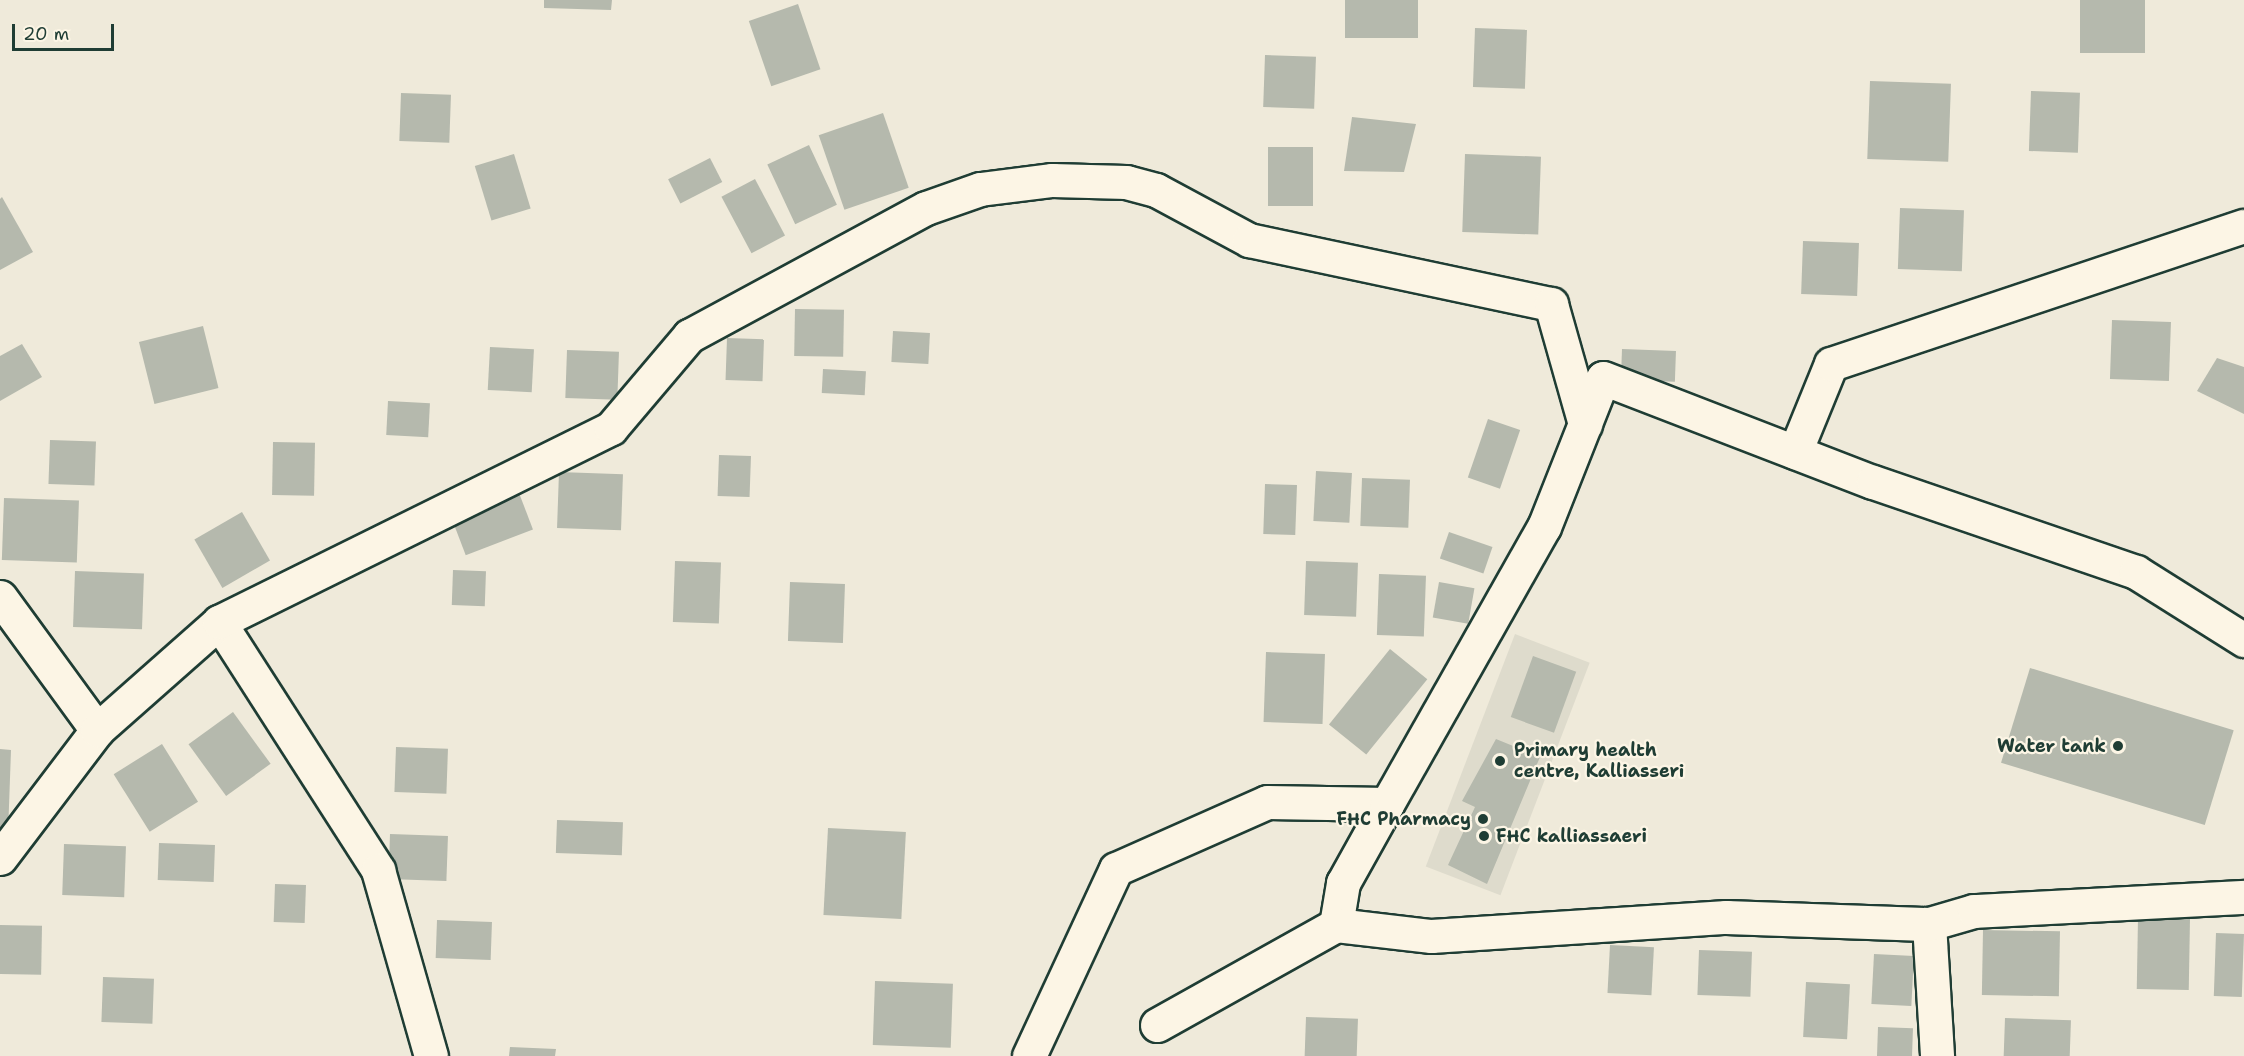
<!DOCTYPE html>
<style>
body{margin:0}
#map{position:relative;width:2244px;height:1056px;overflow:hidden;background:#efeada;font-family:"Shantell Sans",sans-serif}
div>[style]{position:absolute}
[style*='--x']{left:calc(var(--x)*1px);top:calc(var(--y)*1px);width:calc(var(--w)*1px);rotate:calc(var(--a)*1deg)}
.built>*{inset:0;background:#dedbcc;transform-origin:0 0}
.building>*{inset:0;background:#b5b9ad;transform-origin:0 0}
.roads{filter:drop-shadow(2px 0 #1f3d34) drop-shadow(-2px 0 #1f3d34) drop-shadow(0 2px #1f3d34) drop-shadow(0 -2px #1f3d34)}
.minor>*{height:33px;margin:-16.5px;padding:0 16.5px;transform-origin:16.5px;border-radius:16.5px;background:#fcf5e5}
.dots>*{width:16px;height:16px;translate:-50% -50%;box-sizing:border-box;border:3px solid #fcf5e5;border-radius:50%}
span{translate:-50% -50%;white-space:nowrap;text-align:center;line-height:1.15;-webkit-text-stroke:4.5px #fcf5e5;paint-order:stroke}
.poi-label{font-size:18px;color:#1f3d34;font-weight:700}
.right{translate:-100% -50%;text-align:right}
.left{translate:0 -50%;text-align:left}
.scale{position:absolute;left:12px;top:24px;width:102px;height:27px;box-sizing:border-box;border:3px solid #1f3d34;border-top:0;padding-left:8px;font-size:18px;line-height:21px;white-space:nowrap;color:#1f3d34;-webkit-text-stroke:4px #fcf5e5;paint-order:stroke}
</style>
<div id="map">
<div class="built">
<div style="left:1515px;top:634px;width:80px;height:249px;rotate:21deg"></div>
</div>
<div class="building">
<div style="clip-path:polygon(544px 0,612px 0,611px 10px,544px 8px)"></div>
<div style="left:1345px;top:0;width:73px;height:38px"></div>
<div style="left:2080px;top:0;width:65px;height:53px"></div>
<div style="left:798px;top:4px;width:69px;height:52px;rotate:71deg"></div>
<div style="left:1475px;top:28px;width:52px;height:59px;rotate:2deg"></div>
<div style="left:1265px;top:55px;width:51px;height:52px;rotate:2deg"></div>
<div style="left:1870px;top:81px;width:81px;height:78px;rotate:2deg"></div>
<div style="left:2031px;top:91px;width:49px;height:60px;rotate:2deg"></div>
<div style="left:401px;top:93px;width:50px;height:48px;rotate:2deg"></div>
<div style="left:883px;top:113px;width:79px;height:68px;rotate:71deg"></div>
<div style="clip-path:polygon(1352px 117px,1416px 124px,1404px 172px,1344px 171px)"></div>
<div style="left:809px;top:145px;width:66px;height:46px;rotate:65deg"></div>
<div style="left:1268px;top:147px;width:45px;height:59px"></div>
<div style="left:514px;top:154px;width:57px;height:41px;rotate:73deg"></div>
<div style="left:1465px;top:154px;width:76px;height:78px;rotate:2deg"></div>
<div style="left:710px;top:158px;width:27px;height:47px;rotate:63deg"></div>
<div style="left:755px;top:179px;width:64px;height:38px;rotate:62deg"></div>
<div style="clip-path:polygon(2px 197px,33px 252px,0 270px,0 199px)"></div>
<div style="left:1900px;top:208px;width:64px;height:61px;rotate:2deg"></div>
<div style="left:1803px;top:241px;width:56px;height:53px;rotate:2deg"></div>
<div style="left:795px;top:309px;width:49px;height:47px;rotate:1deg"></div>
<div style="left:2112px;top:320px;width:59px;height:59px;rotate:2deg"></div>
<div style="left:203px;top:326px;width:64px;height:66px;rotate:76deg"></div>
<div style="left:893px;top:331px;width:37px;height:31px;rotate:3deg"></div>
<div style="left:727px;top:338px;width:37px;height:42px;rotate:2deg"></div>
<div style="clip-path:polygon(22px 344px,42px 377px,0 401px,0 356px)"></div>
<div style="left:490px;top:347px;width:44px;height:43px;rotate:3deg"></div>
<div style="left:1622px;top:349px;width:54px;height:31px;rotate:2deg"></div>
<div style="left:567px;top:350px;width:52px;height:48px;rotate:2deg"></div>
<div style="clip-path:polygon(2217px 358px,2244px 367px,2244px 414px,2197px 391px)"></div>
<div style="left:823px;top:369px;width:43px;height:24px;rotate:3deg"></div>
<div style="left:388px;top:401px;width:42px;height:34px;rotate:3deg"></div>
<div style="left:1488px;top:419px;width:34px;height:62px;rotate:19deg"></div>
<div style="left:50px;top:440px;width:46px;height:44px;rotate:2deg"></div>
<div style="left:273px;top:442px;width:42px;height:53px;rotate:1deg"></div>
<div style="left:719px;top:455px;width:32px;height:41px;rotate:2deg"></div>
<div style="left:1316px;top:471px;width:36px;height:50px;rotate:3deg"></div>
<div style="left:559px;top:472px;width:64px;height:56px;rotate:2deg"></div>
<div style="left:1362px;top:478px;width:48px;height:48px;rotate:2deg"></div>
<div style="left:1265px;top:484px;width:32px;height:50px;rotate:2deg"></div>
<div style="left:519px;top:493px;width:39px;height:72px;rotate:69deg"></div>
<div style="left:4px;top:498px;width:75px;height:62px;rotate:2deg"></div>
<div style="left:242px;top:512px;width:56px;height:55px;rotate:60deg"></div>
<div style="left:1449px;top:532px;width:46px;height:28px;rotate:19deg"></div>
<div style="left:675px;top:561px;width:46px;height:61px;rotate:2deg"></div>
<div style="left:1306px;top:561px;width:52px;height:54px;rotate:2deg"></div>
<div style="left:453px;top:570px;width:33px;height:35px;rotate:2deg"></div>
<div style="left:75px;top:571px;width:69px;height:56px;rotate:2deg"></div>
<div style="left:1379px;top:574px;width:47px;height:61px;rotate:2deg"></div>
<div style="left:790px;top:582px;width:55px;height:59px;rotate:2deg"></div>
<div style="left:1439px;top:582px;width:36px;height:36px;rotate:10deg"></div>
<div style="left:1390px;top:649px;width:48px;height:97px;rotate:39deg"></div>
<div style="left:1266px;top:652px;width:59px;height:70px;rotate:2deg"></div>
<div style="left:1533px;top:656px;width:46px;height:65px;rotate:20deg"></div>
<div style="left:2030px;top:668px;width:213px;height:99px;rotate:17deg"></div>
<div style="left:233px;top:712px;width:64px;height:55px;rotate:54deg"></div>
<div style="clip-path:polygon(1496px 739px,1540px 757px,1487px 884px,1448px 865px,1475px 807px,1462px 801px)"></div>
<div style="left:162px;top:744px;width:68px;height:57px;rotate:58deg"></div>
<div style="left:396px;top:747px;width:52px;height:45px;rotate:2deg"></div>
<div style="clip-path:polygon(0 749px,11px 750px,8px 834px,0 833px)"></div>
<div style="left:557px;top:820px;width:66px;height:33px;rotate:2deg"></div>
<div style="left:828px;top:828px;width:78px;height:87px;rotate:3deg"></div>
<div style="left:390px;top:834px;width:58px;height:45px;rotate:2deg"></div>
<div style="left:159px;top:843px;width:56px;height:37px;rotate:2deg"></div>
<div style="left:64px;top:844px;width:62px;height:51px;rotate:2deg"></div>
<div style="left:275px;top:884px;width:31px;height:38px;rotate:2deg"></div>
<div style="left:2138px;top:918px;width:52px;height:71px;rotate:1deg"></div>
<div style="left:437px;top:920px;width:55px;height:38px;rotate:2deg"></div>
<div style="left:0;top:925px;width:42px;height:49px;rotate:1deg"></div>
<div style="left:1983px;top:930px;width:77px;height:65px;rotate:1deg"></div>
<div style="left:2216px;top:933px;width:28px;height:63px;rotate:2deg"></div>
<div style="left:1610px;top:945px;width:44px;height:48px;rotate:3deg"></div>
<div style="left:1699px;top:950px;width:53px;height:45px;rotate:2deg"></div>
<div style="left:1874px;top:954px;width:40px;height:50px;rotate:3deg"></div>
<div style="left:103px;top:977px;width:51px;height:45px;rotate:2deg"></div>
<div style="left:875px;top:981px;width:78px;height:64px;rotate:2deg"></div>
<div style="left:1806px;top:982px;width:44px;height:55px;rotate:3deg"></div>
<div style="left:1306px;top:1017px;width:52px;height:39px;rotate:2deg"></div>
<div style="left:2005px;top:1018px;width:66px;height:38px;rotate:2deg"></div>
<div style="left:1878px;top:1027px;width:35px;height:29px;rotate:2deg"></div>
<div style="clip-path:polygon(510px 1047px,556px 1049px,555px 1056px,509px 1056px)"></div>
</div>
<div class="roads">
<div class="minor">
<div style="--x:1795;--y:452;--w:95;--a:-67.8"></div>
<div style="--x:1831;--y:364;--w:435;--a:-18.5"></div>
<div style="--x:0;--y:597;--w:165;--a:53.9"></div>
<div style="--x:219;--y:622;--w:295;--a:57.3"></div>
<div style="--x:378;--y:870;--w:193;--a:74.1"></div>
<div style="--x:0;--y:858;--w:161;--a:-52.8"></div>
<div style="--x:97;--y:730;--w:163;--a:-41.5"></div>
<div style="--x:219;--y:622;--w:437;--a:-26.3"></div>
<div style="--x:611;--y:428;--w:121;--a:-49.7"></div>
<div style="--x:689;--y:336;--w:269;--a:-28.4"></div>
<div style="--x:926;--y:208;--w:57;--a:-19.4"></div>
<div style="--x:980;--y:189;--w:73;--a:-7.1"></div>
<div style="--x:1052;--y:180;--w:74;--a:1.5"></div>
<div style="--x:1126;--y:182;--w:31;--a:15"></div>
<div style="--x:1156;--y:190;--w:106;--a:28.3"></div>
<div style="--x:1249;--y:240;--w:309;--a:12"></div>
<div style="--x:1551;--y:304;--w:125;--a:74.2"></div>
<div style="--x:1929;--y:924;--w:132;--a:86.5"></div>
<div style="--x:1336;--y:925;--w:43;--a:-80.5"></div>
<div style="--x:1343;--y:883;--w:90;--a:-60.9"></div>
<div style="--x:1157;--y:1025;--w:205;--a:-29.2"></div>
<div style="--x:1336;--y:925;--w:96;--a:6.6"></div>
<div style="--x:1431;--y:936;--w:296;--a:-3.7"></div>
<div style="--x:1726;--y:917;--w:203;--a:2"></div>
<div style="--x:1929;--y:924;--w:47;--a:-16.1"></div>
<div style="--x:1974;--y:911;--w:270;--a:-3"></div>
<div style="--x:1029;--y:1056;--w:206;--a:-65.1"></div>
<div style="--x:1116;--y:869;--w:165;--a:-23.9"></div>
<div style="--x:1267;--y:802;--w:120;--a:1"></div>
<div style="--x:1387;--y:804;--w:318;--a:-60.5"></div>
<div style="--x:1544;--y:527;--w:160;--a:-68.4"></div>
<div style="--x:1603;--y:378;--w:289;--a:21.1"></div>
<div style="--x:1873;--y:482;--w:278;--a:18.9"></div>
<div style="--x:2136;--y:572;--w:128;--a:32.2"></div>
</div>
</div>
<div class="dots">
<div style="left:2118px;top:746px;background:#1f3d34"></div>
<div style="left:1500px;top:761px;background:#1f3d34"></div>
<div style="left:1483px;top:819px;background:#1f3d34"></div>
<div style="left:1484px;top:836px;background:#1f3d34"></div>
</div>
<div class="poi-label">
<span class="right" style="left:2106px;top:746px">Water tank</span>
<span class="left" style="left:1514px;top:761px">Primary health<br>centre, Kalliasseri</span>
<span class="right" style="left:1471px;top:819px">FHC Pharmacy</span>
<span class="left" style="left:1496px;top:836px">FHC kalliassaeri</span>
</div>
<div class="scale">20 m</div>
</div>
